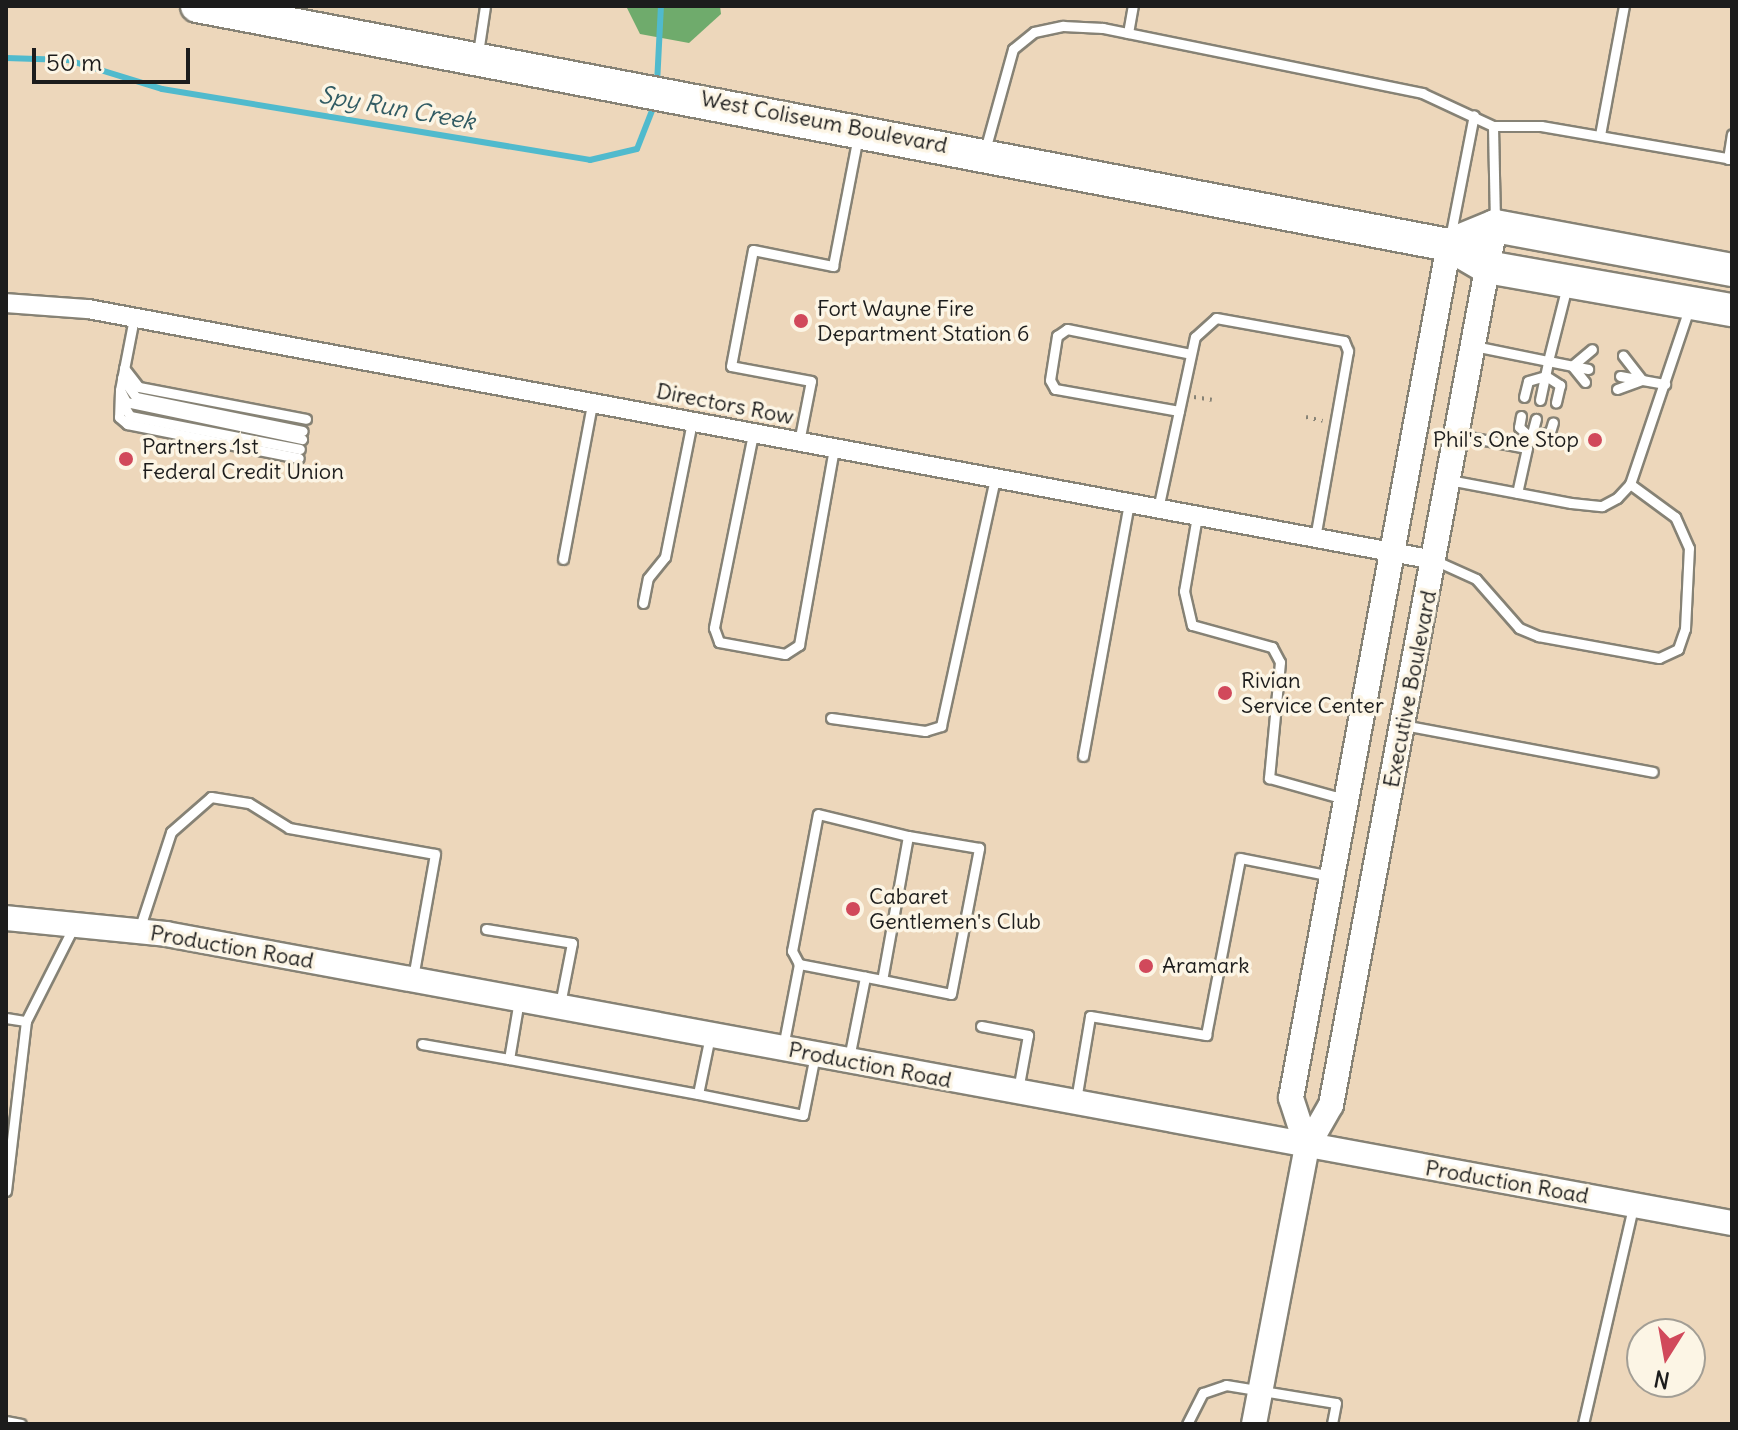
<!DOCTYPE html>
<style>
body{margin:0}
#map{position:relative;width:1738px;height:1430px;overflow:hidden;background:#f1e9ce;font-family:Delius,sans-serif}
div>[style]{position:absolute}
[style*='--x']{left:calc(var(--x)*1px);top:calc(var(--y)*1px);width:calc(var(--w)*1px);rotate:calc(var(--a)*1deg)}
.built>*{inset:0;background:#edd7bb}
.forest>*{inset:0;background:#6fab6c}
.stream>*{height:6px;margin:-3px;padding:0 3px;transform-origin:3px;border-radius:3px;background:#50bacd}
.path>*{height:4px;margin-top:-2px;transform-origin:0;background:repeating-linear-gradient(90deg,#868275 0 2px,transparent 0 8px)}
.roads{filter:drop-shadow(2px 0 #868275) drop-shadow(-2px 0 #868275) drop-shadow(0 2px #868275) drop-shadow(0 -2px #868275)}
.lane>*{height:9px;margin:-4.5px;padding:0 4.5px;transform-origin:4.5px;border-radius:4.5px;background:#fff}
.street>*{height:18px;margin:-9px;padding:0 9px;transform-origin:9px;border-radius:9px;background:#fff}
.secondary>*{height:24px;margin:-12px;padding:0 12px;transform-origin:12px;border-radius:12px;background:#fff}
.highway>*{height:32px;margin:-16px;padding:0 16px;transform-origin:16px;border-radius:16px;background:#fff}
.dots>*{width:22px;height:22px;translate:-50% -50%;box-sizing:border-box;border:4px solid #fcf5e5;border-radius:50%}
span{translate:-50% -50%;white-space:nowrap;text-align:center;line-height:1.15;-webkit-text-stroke:7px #fcf5e5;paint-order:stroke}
.street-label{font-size:22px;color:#1c1c1c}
.poi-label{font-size:22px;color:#1c1c1c}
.left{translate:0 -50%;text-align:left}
.right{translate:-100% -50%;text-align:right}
.water-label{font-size:24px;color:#315b63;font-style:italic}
.frame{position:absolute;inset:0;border:8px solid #1c1c1c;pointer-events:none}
.north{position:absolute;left:1626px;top:1318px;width:80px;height:80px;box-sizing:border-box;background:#fcf5e5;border:2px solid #a29e95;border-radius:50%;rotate:191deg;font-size:22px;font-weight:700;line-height:32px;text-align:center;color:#1c1c1c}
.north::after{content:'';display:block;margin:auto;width:28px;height:36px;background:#d1495b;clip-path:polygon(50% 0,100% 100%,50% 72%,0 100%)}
.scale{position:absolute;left:32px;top:48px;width:158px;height:36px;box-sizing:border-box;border:4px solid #1c1c1c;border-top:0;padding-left:10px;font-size:24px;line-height:28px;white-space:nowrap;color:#1c1c1c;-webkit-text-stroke:6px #fcf5e5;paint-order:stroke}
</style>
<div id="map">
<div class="built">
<div style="clip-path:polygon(evenodd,6px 6px,1732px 6px,1732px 1424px,6px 1424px,6px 6px,1642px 1334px,1690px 1334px,1690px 1382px,1642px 1382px,1642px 1334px)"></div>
</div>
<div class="forest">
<div style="clip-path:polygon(626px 6px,720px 6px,721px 14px,689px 43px,640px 34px)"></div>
</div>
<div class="stream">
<div style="--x:6;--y:58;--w:62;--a:1.8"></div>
<div style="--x:68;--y:60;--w:98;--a:17.1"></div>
<div style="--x:162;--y:89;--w:434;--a:9.4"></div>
<div style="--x:590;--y:160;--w:48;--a:-13.2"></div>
<div style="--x:637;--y:149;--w:49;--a:-68.6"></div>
<div style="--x:657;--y:84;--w:78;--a:-87.1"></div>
</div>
<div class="path">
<div style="--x:1194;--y:397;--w:18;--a:9"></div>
<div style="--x:1306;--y:417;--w:17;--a:13"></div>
</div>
<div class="roads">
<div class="lane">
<div style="--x:1128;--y:33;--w:27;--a:-80"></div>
<div style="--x:478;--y:53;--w:48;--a:-81.5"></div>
<div style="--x:1493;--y:126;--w:96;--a:88.8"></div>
<div style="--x:1600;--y:135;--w:131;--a:-79.5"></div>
<div style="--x:985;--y:150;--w:105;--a:-74.5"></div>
<div style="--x:1013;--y:49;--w:27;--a:-39"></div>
<div style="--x:1034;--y:32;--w:30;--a:-12"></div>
<div style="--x:1063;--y:26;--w:40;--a:2.9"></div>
<div style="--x:1103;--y:28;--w:326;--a:11.5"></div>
<div style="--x:1422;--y:93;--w:78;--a:24.9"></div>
<div style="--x:1493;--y:126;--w:48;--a:0"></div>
<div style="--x:1541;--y:126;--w:194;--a:9.8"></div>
<div style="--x:1728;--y:159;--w:25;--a:-81"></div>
<div style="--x:1450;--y:238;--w:125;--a:-79"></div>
<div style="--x:134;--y:318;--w:73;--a:101"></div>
<div style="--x:120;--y:390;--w:13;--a:63"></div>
<div style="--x:126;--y:402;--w:180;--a:11.9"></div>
<div style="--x:1474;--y:346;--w:76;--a:11.5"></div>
<div style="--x:1548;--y:361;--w:77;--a:-75.8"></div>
<div style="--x:124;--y:368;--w:24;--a:52"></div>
<div style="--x:139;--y:387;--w:170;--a:10.8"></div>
<div style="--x:1620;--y:376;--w:46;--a:10.1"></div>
<div style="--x:122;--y:378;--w:24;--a:54"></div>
<div style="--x:136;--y:397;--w:170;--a:11.5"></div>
<div style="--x:1585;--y:382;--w:21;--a:-129"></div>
<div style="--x:1572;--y:366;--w:26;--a:-40"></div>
<div style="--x:1617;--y:389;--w:27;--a:-20"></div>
<div style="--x:1642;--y:380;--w:31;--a:-128"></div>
<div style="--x:120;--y:391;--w:26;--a:92"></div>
<div style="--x:119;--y:417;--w:11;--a:41"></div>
<div style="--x:127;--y:424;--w:175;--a:11.2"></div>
<div style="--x:1524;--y:397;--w:16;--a:-76"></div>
<div style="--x:1528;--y:381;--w:19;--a:-16"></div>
<div style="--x:1546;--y:376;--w:17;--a:33"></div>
<div style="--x:1560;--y:385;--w:18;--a:103"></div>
<div style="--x:120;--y:400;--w:19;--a:58"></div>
<div style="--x:130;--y:416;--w:173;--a:11"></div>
<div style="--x:1540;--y:400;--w:40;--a:-78"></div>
<div style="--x:1548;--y:361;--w:41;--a:11.3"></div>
<div style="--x:1179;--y:411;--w:126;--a:-169.9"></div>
<div style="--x:1055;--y:389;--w:10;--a:-119"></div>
<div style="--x:1050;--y:380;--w:45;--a:-81"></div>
<div style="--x:1057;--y:336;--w:12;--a:-35"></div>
<div style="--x:1067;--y:329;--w:126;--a:11.4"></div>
<div style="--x:1521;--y:416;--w:11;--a:100"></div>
<div style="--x:1519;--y:427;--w:16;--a:43"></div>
<div style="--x:1531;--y:438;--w:20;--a:-18"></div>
<div style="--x:1550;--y:432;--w:10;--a:-73"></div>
<div style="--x:753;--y:434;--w:198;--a:101.4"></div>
<div style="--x:714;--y:628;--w:15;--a:70"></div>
<div style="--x:719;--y:642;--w:67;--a:10.3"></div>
<div style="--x:785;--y:654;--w:17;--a:-33"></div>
<div style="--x:799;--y:645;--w:199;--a:-79.9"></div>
<div style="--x:1458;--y:435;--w:70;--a:10.7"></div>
<div style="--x:1527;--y:448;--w:46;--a:102.5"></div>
<div style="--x:1530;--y:441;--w:23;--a:-75"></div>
<div style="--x:799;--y:442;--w:62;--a:-78.9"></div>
<div style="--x:811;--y:381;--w:81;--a:-169.4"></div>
<div style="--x:731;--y:366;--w:118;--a:-79.3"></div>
<div style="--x:753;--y:250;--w:82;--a:11.3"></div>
<div style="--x:833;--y:266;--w:132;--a:-79.1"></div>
<div style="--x:1449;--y:480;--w:124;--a:10.7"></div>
<div style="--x:1571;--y:503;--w:31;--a:6"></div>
<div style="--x:1602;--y:506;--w:17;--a:-28"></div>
<div style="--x:1617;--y:498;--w:19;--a:-47"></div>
<div style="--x:1630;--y:484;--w:185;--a:-71.4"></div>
<div style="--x:1158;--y:509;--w:176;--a:-77.9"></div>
<div style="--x:1195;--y:337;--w:28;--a:-42"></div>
<div style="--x:1216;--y:318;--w:130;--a:10.2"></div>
<div style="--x:1344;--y:341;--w:11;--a:68"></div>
<div style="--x:1348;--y:351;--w:190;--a:100"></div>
<div style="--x:1197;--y:516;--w:76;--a:99.8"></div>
<div style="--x:1184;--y:591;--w:35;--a:77"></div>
<div style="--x:1192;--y:625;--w:83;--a:15.4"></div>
<div style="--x:1272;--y:647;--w:17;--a:62"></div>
<div style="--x:1280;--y:662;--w:117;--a:95.4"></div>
<div style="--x:1269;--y:778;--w:78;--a:15.6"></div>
<div style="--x:563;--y:559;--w:158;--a:-79.4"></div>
<div style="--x:1434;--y:560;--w:46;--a:24.3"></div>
<div style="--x:1476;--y:579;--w:65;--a:48.7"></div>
<div style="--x:1519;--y:628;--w:21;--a:23"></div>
<div style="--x:1538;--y:636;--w:123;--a:10.3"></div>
<div style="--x:1659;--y:658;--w:21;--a:-25"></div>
<div style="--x:1678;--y:649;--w:21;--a:-71"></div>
<div style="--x:1685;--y:629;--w:81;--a:-87.2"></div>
<div style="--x:1689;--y:548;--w:34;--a:-114"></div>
<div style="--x:1675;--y:517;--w:56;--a:-143.7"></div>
<div style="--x:643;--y:603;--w:25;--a:-79"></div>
<div style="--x:648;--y:578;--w:27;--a:-51"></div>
<div style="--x:665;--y:557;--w:138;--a:-78.7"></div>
<div style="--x:831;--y:718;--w:95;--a:7.9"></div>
<div style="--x:925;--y:731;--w:17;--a:-17"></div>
<div style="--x:941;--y:726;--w:254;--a:-77.7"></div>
<div style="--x:1403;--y:725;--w:254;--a:10.6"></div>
<div style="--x:1083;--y:756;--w:257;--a:-79.7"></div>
<div style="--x:818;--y:814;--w:93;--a:13.7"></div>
<div style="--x:908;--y:836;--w:146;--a:100.2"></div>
<div style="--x:882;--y:980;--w:85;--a:-169.1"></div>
<div style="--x:799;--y:964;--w:15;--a:-118"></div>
<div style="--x:792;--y:951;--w:139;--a:-79.3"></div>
<div style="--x:486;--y:929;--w:87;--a:9.2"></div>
<div style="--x:572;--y:943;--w:62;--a:101.1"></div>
<div style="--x:139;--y:930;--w:103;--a:-71.9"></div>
<div style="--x:171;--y:832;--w:53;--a:-41.2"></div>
<div style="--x:211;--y:797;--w:38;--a:9"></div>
<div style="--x:249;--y:803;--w:47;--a:32"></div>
<div style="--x:289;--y:828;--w:148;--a:10.1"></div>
<div style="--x:435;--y:854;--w:125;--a:100.1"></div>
<div style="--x:882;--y:980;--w:70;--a:11.5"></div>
<div style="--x:951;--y:994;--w:149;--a:-79.1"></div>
<div style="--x:979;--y:848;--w:72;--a:-170.4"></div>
<div style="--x:519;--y:1000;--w:60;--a:99.6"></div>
<div style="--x:509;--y:1059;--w:192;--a:10.5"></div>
<div style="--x:6;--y:1018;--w:20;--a:9"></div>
<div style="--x:26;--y:1021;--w:104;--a:-63.2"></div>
<div style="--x:981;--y:1026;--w:48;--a:10.8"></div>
<div style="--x:1028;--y:1035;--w:56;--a:100.3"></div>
<div style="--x:710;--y:1036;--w:59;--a:101.7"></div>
<div style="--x:698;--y:1094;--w:107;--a:11.3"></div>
<div style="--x:803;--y:1115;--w:61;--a:-78.7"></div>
<div style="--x:422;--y:1044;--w:88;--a:9.8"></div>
<div style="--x:783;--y:1047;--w:85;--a:-79.1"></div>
<div style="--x:849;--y:1058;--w:83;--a:-78.8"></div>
<div style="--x:1076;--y:1100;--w:85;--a:-80.5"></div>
<div style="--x:1090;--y:1016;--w:118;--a:9.3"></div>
<div style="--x:1206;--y:1035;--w:180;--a:-79.1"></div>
<div style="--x:1240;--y:858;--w:93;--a:11.2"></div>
<div style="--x:6;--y:1191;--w:171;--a:-83.3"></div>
<div style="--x:6;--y:1421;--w:15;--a:11"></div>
<div style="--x:1187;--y:1424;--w:35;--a:-63"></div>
<div style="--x:1203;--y:1393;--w:24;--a:-19"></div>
<div style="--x:1226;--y:1385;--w:111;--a:9.3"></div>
<div style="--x:1336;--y:1403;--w:21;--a:101"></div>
<div style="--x:1583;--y:1424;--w:222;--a:-77"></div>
</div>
<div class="street">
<div style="--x:6;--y:303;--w:82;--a:4.2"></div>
<div style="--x:88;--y:309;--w:1369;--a:10.56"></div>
</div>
<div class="secondary">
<div style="--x:6;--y:918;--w:161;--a:5.7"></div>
<div style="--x:166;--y:934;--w:1592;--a:10.46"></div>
<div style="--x:1307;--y:1147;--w:52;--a:-108.1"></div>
<div style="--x:1291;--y:1098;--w:868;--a:-79.51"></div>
<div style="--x:1254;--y:1424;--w:282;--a:-79.2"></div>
<div style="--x:1307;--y:1147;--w:48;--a:-60.3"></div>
<div style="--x:1331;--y:1105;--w:894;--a:-79.43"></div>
</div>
<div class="highway">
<div style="--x:197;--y:6;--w:1275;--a:10.81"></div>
<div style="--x:1449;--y:245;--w:44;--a:30.1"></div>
<div style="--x:1487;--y:267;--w:249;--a:10"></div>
<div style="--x:1449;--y:245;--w:50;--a:-22.4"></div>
<div style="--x:1495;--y:226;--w:241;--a:10.5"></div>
</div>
</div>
<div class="dots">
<div style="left:801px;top:321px;background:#d1495b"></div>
<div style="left:1595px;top:440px;background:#d1495b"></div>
<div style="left:126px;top:459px;background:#d1495b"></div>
<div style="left:1225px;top:693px;background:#d1495b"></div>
<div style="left:853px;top:909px;background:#d1495b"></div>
<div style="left:1146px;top:966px;background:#d1495b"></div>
</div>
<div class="street-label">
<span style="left:824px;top:122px;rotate:11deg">West Coliseum Boulevard</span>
<span style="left:725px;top:404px;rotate:11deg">Directors Row</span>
<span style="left:1410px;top:689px;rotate:-79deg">Executive Boulevard</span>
<span style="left:232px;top:947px;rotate:10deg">Production Road</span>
<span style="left:870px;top:1065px;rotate:11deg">Production Road</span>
<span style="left:1507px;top:1182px;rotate:10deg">Production Road</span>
</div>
<div class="poi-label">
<span class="left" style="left:817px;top:321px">Fort Wayne Fire<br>Department Station 6</span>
<span class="right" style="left:1579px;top:440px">Phil's One Stop</span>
<span class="left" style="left:142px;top:459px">Partners 1st<br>Federal Credit Union</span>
<span class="left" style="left:1241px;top:693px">Rivian<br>Service Center</span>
<span class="left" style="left:869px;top:909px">Cabaret<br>Gentlemen's Club</span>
<span class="left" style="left:1162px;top:966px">Aramark</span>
</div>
<div class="water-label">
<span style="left:397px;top:108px;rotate:10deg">Spy Run Creek</span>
</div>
<div class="frame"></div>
<div class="north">N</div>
<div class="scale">50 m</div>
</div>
